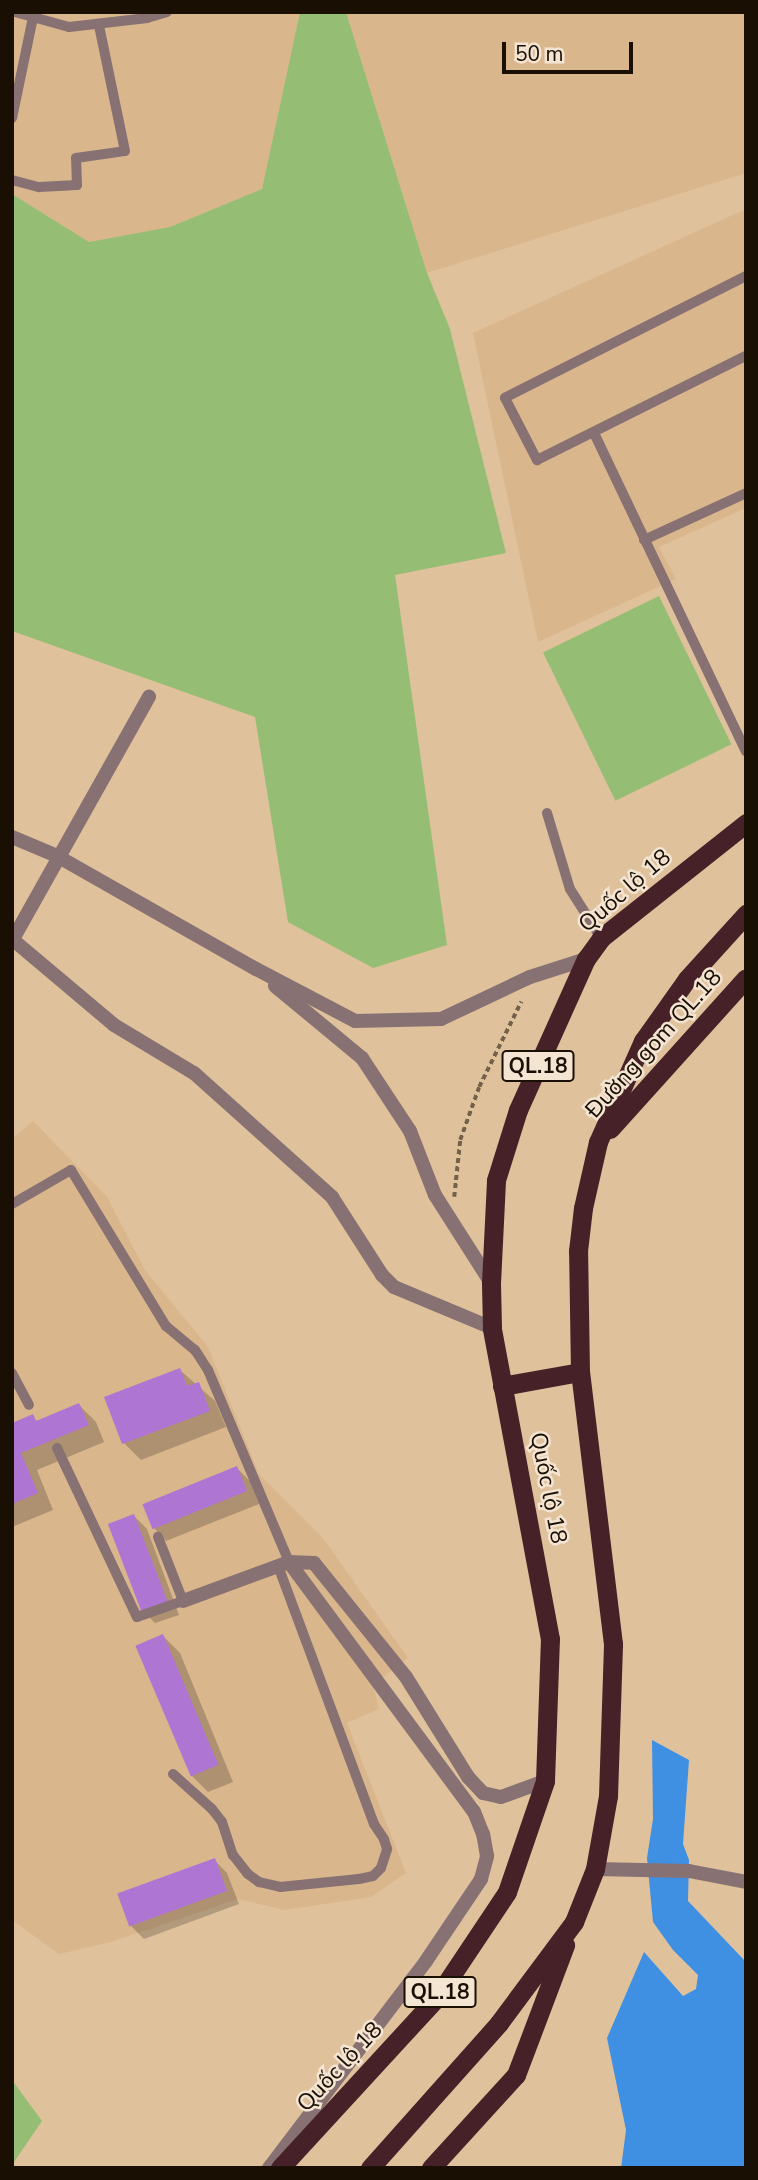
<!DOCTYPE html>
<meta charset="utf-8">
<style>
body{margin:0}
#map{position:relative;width:758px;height:2180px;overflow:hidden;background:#dfc19c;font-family:"Nunito Sans",sans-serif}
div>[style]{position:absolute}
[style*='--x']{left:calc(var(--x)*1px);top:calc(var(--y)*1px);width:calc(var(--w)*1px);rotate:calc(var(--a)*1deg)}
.built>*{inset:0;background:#dab68c}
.green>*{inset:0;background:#96bd74;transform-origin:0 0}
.water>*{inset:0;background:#3f90e3}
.shadow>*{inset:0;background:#0003}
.building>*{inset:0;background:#af75d3;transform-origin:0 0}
.path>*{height:3.5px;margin-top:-1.75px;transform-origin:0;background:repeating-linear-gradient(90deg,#746149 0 5px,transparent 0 8.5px)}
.service>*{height:10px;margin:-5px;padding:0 5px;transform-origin:5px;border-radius:5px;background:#877173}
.minor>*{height:14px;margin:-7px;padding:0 7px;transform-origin:7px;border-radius:7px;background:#877173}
.trunk>*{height:19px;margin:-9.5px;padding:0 9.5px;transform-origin:9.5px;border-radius:9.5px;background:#462127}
span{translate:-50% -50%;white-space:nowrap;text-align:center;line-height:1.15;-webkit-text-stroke:5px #f4e4d2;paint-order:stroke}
.shield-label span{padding:2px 5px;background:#f4e4d2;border:2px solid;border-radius:5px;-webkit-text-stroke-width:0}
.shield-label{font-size:21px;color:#1a0f03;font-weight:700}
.street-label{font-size:23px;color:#1a0f03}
.frame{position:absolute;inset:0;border:14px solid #1a0f03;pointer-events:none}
.scale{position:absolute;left:502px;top:42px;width:131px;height:32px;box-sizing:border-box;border:4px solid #1a0f03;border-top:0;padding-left:9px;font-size:21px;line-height:24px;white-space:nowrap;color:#1a0f03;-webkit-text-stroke:5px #f4e4d2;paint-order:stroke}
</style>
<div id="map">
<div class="built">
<div style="clip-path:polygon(12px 12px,300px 12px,262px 189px,170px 227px,89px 242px,12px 194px)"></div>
<div style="clip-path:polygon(346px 12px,746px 12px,746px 173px,427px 273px)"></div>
<div style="clip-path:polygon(746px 209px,746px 508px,659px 547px,676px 579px,538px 642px,473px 333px)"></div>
<div style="clip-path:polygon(33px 1121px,107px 1197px,145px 1270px,208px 1347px,259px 1474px,323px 1538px,408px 1658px,373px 1685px,379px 1709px,347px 1723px,406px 1873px,371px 1897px,284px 1910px,238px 1899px,111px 1942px,59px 1954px,12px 1920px,12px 1139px)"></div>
</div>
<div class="green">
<div style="clip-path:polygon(300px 12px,346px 12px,427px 273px,450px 329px,506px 553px,395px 575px,447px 945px,373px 968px,288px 922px,255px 717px,12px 631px,12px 194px,89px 242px,170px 227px,262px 189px)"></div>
<div style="left:659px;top:596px;width:165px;height:129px;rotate:64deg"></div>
<div style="clip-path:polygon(12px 2080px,42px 2121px,12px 2165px)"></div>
</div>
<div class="water">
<div style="clip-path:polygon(652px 1740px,689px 1760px,683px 1844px,689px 1860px,688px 1901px,746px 1962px,746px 2168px,621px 2168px,626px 2130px,607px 2038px,644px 1952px,683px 1996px,696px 1989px,698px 1975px,673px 1950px,653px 1922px,647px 1858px,653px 1819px)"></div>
</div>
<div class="shadow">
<div style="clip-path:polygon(180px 1370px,215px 1401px,226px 1427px,141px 1460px,124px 1443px)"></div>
<div style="clip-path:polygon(79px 1405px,96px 1422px,104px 1442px,37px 1470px,53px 1510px,12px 1527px,12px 1424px,32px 1416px,38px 1422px)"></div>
<div style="clip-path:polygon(237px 1468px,250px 1481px,259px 1504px,166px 1541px,154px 1528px)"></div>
<div style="clip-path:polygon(134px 1516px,147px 1529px,179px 1615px,155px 1623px,143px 1611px)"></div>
<div style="clip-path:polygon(163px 1636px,180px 1653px,233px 1782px,208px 1792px,191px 1775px)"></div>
<div style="clip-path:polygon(214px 1860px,227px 1873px,239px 1904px,144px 1939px,131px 1926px)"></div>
</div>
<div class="building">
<div style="clip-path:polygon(180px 1368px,187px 1386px,199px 1382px,210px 1411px,122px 1444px,104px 1397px)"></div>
<div style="clip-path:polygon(79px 1403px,89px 1425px,21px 1453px,38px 1493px,12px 1504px,12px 1423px,33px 1414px,36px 1421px)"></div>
<div style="left:237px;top:1466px;width:27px;height:102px;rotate:68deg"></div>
<div style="left:134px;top:1514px;width:94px;height:28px;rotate:69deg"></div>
<div style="left:163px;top:1634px;width:142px;height:30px;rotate:67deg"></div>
<div style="left:215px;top:1858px;width:35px;height:104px;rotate:70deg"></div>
</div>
<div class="path">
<div style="--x:454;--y:1197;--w:57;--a:-84"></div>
<div style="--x:460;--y:1140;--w:56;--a:-70.3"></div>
<div style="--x:479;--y:1087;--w:95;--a:-63.7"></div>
</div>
<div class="service">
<div style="--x:15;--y:12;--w:56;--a:15.5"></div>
<div style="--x:69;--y:27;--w:79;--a:-6.6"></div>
<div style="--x:147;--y:18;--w:21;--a:-17"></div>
<div style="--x:12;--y:118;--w:107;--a:-78.2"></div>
<div style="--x:12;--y:180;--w:28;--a:15"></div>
<div style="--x:39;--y:187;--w:38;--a:-3"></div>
<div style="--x:77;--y:185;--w:27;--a:-92"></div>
<div style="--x:76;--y:158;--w:49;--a:-8.1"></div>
<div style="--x:125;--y:151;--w:129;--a:-101.7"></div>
<div style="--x:746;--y:276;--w:270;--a:153.2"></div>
<div style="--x:505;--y:398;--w:70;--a:62.7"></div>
<div style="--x:537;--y:460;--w:233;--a:-26.5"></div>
<div style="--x:594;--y:433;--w:353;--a:64.5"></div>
<div style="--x:644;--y:540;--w:112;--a:-24.7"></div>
<div style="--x:547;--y:813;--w:79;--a:73.2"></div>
<div style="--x:570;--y:889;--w:58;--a:57.7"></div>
<div style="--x:12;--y:1204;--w:68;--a:-30"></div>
<div style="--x:71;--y:1170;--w:183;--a:58.7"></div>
<div style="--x:166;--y:1326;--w:38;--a:40"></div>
<div style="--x:195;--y:1350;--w:24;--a:57"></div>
<div style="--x:208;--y:1370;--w:208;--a:67.1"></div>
<div style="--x:12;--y:1373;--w:36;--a:62"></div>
<div style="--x:57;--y:1448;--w:187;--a:64.7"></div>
<div style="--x:137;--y:1617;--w:49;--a:-19.2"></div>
<div style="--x:183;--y:1601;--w:69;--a:-111.3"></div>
<div style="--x:173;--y:1774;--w:52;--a:41.9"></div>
<div style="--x:212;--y:1809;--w:16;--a:52"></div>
<div style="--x:222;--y:1822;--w:35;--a:72"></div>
<div style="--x:233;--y:1855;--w:24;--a:52"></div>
<div style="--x:248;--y:1874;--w:14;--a:36"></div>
<div style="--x:259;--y:1882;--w:22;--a:13"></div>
<div style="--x:280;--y:1887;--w:79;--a:-5.8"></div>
<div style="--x:359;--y:1879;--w:14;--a:-12"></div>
<div style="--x:373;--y:1876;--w:11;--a:-45"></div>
<div style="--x:381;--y:1868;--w:20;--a:-72"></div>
<div style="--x:387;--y:1849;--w:10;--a:-107"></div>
<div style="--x:384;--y:1839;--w:18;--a:-124"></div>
<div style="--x:374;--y:1824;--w:275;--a:-110.4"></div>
</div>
<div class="minor">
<div style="--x:12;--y:837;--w:49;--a:22.9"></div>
<div style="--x:57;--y:856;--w:229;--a:29.6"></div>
<div style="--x:256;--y:969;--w:112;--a:27.7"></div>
<div style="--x:355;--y:1021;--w:86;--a:-1.3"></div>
<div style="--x:441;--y:1019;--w:98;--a:-25.3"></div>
<div style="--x:530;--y:977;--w:59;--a:-17.8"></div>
<div style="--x:12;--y:939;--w:133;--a:40.1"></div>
<div style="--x:114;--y:1025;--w:93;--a:31"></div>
<div style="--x:194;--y:1073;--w:186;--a:41.9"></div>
<div style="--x:332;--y:1197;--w:93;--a:57.3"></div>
<div style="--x:382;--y:1275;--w:17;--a:45"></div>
<div style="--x:394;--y:1287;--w:106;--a:22.7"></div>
<div style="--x:13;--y:939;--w:278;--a:-60.7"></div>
<div style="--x:275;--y:986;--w:113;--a:39.6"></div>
<div style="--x:362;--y:1058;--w:87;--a:56.7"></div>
<div style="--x:410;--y:1131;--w:69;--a:68.7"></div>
<div style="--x:435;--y:1195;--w:104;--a:57.5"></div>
<div style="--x:183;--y:1601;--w:113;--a:-20.2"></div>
<div style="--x:289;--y:1562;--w:25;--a:2"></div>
<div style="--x:314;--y:1563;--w:146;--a:51.1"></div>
<div style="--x:406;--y:1677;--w:118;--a:58.2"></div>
<div style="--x:468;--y:1777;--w:22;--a:47"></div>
<div style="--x:483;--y:1793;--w:18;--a:13"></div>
<div style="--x:501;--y:1797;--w:47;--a:-20"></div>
<div style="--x:595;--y:1869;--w:94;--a:1.2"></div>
<div style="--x:689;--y:1871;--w:58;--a:10.9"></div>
<div style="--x:269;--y:2168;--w:260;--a:-52.8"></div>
<div style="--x:426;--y:1961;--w:99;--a:-56.1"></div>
<div style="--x:481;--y:1879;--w:24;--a:-75"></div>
<div style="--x:487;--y:1856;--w:22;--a:-100"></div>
<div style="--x:483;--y:1834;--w:24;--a:-112"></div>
<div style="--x:474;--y:1812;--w:311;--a:-126.5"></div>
</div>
<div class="trunk">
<div style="--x:610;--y:1129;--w:203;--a:-48"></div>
<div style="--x:502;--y:1386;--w:79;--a:-10.2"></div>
<div style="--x:280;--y:2168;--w:232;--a:-47.4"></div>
<div style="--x:437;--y:1997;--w:126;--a:-56.3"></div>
<div style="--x:507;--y:1892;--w:117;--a:-71.1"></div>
<div style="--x:545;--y:1781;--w:142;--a:-88"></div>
<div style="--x:550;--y:1639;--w:316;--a:-100.6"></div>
<div style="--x:492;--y:1328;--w:45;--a:-91.3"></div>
<div style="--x:491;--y:1283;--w:103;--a:-87.2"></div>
<div style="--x:496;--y:1180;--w:73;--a:-72.6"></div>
<div style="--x:518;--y:1110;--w:166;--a:-65.8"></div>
<div style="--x:586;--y:959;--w:26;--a:-54"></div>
<div style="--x:601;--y:938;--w:185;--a:-38.4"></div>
<div style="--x:370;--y:2168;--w:194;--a:-48.3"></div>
<div style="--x:499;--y:2023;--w:126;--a:-53.4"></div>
<div style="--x:574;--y:1922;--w:57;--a:-68.4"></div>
<div style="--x:595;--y:1869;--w:74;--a:-79.9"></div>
<div style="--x:608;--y:1796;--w:152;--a:-88.1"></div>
<div style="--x:613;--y:1644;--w:274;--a:-96.9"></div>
<div style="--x:580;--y:1372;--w:121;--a:-90.9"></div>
<div style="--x:578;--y:1251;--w:43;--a:-83.4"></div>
<div style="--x:583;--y:1208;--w:68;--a:-77.2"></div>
<div style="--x:598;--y:1142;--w:111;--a:-66"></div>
<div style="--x:643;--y:1041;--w:76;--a:-54.6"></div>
<div style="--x:687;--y:979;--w:88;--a:-47.8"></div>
<div style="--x:431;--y:2168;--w:126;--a:-47.6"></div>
<div style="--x:516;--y:2075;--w:139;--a:-69.3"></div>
</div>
<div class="shield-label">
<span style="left:538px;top:1066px">QL.18</span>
<span style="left:440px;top:1992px">QL.18</span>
</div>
<div class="street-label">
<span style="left:625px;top:891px;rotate:-41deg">Quốc lộ 18</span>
<span style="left:654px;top:1044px;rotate:-48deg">Đường gom QL.18</span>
<span style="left:548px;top:1488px;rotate:79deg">Quốc lộ 18</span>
<span style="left:340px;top:2067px;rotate:-47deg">Quốc lộ 18</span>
</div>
<div class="frame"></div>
<div class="scale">50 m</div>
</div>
